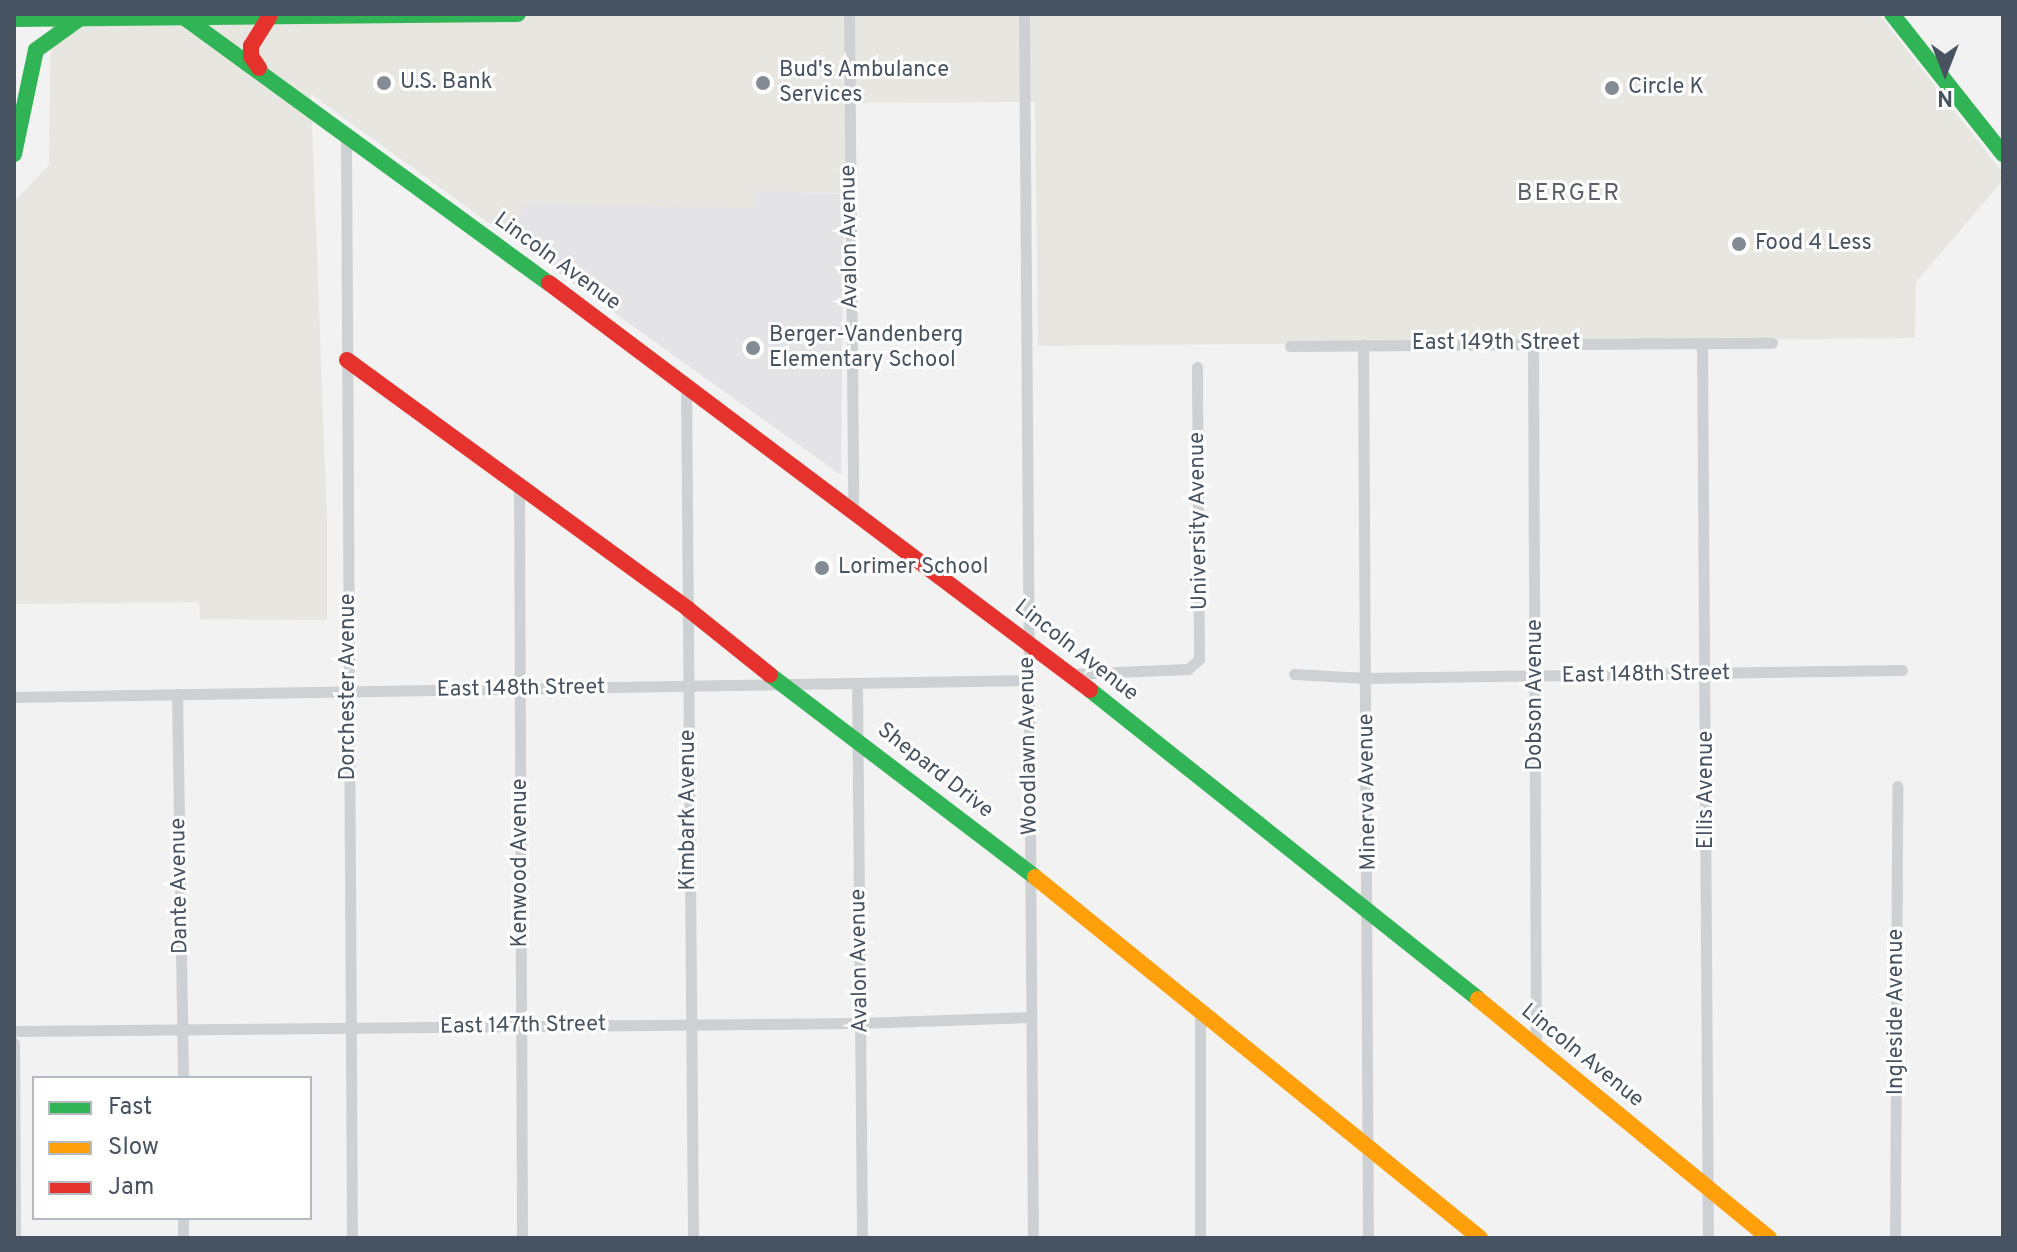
<!DOCTYPE html>
<style>
body{margin:0}
#map{position:relative;width:2017px;height:1252px;overflow:hidden;background:#f3f2f2;font-family:Overpass,sans-serif}
div>[style]{position:absolute}
[style*='--x']{left:calc(var(--x)*1px);top:calc(var(--y)*1px);width:calc(var(--w)*1px);rotate:calc(var(--a)*1deg)}
.commercial>*{inset:0;background:#e7e6e0}
.education>*{inset:0;background:#e4e3e5}
.street>*{height:11px;margin:-5.5px;padding:0 5.5px;transform-origin:5.5px;border-radius:5.5px;background:#ced1d3}
.fast>*{height:16px;margin:-8px;padding:0 8px;transform-origin:8px;border-radius:8px;background:#30b455}
.slow>*{height:16px;margin:-8px;padding:0 8px;transform-origin:8px;border-radius:8px;background:#ff9f0a}
.jam>*{height:16px;margin:-8px;padding:0 8px;transform-origin:8px;border-radius:8px;background:#e5322d}
.dots>*{width:22px;height:22px;translate:-50% -50%;box-sizing:border-box;border:4px solid #fff;border-radius:50%}
span{translate:-50% -50%;white-space:nowrap;text-align:center;line-height:1.15;-webkit-text-stroke:6px #fff;paint-order:stroke}
.poi-label{font-size:22px;color:#475361}
.left{translate:0 -50%;text-align:left}
.street-label{font-size:22px;color:#475361}
.neighbourhood-label{font-size:24px;color:#5d6167;letter-spacing:2px}
.frame{position:absolute;inset:0;border:16px solid #475361;pointer-events:none}
.legend{position:absolute;left:32px;top:1076px;width:280px;height:144px;box-sizing:border-box;background:#fff;border:2px solid #b5bac0;margin:0;padding:10px 14px;list-style:none;font-size:24px;color:#475361}
.legend li{display:flex;align-items:center;gap:16px;height:40px}
.legend b{width:40px;border:2px solid #b5bac0}
.north{position:absolute;left:1905px;top:32px;width:80px;height:80px;-webkit-text-stroke:6px #fff;paint-order:stroke;rotate:180deg;font-size:22px;font-weight:700;line-height:32px;text-align:center;color:#475361}
.north::after{content:'';display:block;margin:auto;width:28px;height:36px;background:#475361;clip-path:polygon(50% 0,100% 100%,50% 72%,0 100%)}
</style>
<div id="map">
<div class="commercial">
<div style="clip-path:polygon(51px 14px,1879px 14px,2003px 173px,2003px 180px,1916px 282px,1915px 338px,1038px 346px,1035px 102px,850px 103px,850px 194px,759px 190px,753px 208px,522px 202px,522px 217px,486px 221px,311px 94px,327px 521px,327px 620px,200px 619px,199px 602px,14px 604px,14px 202px,49px 165px)"></div>
</div>
<div class="education">
<div style="clip-path:polygon(758px 190px,844px 194px,841px 475px,486px 221px,522px 217px,522px 202px,753px 208px)"></div>
</div>
<div class="street">
<div style="--x:849;--y:14;--w:494;--a:89.5"></div>
<div style="--x:1024;--y:14;--w:1224;--a:89.58"></div>
<div style="--x:346;--y:135;--w:1103;--a:89.69"></div>
<div style="--x:1702;--y:343;--w:895;--a:89.62"></div>
<div style="--x:1533;--y:344;--w:702;--a:89.76"></div>
<div style="--x:1363;--y:345;--w:893;--a:89.68"></div>
<div style="--x:1290;--y:346;--w:482;--a:-0.4"></div>
<div style="--x:686;--y:383;--w:855;--a:89.53"></div>
<div style="--x:519;--y:487;--w:751;--a:89.77"></div>
<div style="--x:1071;--y:674;--w:117;--a:-2.4"></div>
<div style="--x:1188;--y:669;--w:15;--a:-42"></div>
<div style="--x:1199;--y:659;--w:292;--a:-90.4"></div>
<div style="--x:1294;--y:674;--w:72;--a:3.2"></div>
<div style="--x:1366;--y:678;--w:536;--a:-0.86"></div>
<div style="--x:857;--y:683;--w:555;--a:89.48"></div>
<div style="--x:177;--y:694;--w:384;--a:89.1"></div>
<div style="--x:14;--y:697;--w:1014;--a:-0.96"></div>
<div style="--x:1200;--y:1013;--w:225;--a:90"></div>
<div style="--x:14;--y:1031;--w:846;--a:-0.54"></div>
<div style="--x:860;--y:1023;--w:171;--a:-2"></div>
<div style="--x:14;--y:1043;--w:195;--a:89.7"></div>
<div style="--x:183;--y:1218;--w:20;--a:90"></div>
<div style="--x:1895;--y:1238;--w:452;--a:-89.7"></div>
</div>
<div class="fast">
<div style="--x:1892;--y:14;--w:179;--a:51.6"></div>
<div style="--x:185;--y:18;--w:450;--a:36.1"></div>
<div style="--x:14;--y:19;--w:504;--a:-0.57"></div>
<div style="--x:14;--y:154;--w:106;--a:-78.1"></div>
<div style="--x:36;--y:50;--w:53;--a:-35.8"></div>
<div style="--x:770;--y:675;--w:333;--a:37.3"></div>
<div style="--x:1090;--y:690;--w:496;--a:38.5"></div>
</div>
<div class="slow">
<div style="--x:1035;--y:877;--w:573;--a:39.05"></div>
<div style="--x:1478;--y:999;--w:377;--a:39.4"></div>
</div>
<div class="jam">
<div style="--x:259;--y:68;--w:14;--a:-124"></div>
<div style="--x:251;--y:56;--w:10;--a:-90"></div>
<div style="--x:251;--y:46;--w:34;--a:-58"></div>
<div style="--x:549;--y:283;--w:677;--a:36.95"></div>
<div style="--x:347;--y:360;--w:422;--a:36.1"></div>
<div style="--x:688;--y:609;--w:105;--a:38.8"></div>
</div>
<div class="dots">
<div style="left:384px;top:83px;background:#838b94"></div>
<div style="left:763px;top:83px;background:#838b94"></div>
<div style="left:1612px;top:88px;background:#838b94"></div>
<div style="left:1739px;top:244px;background:#838b94"></div>
<div style="left:753px;top:348px;background:#838b94"></div>
<div style="left:822px;top:568px;background:#838b94"></div>
</div>
<div class="poi-label">
<span class="left" style="left:779px;top:83px">Bud's Ambulance<br>Services</span>
<span class="left" style="left:400px;top:83px">U.S. Bank</span>
<span class="left" style="left:1628px;top:88px">Circle K</span>
<span class="left" style="left:1755px;top:244px">Food 4 Less</span>
<span class="left" style="left:769px;top:348px">Berger-Vandenberg<br>Elementary School</span>
<span class="left" style="left:838px;top:568px">Lorimer School</span>
</div>
<div class="street-label">
<span style="left:850px;top:237px;rotate:-91deg">Avalon Avenue</span>
<span style="left:557px;top:262px;rotate:36deg">Lincoln Avenue</span>
<span style="left:1496px;top:344px">East 149th Street</span>
<span style="left:1199px;top:521px;rotate:-91deg">University Avenue</span>
<span style="left:1076px;top:651px;rotate:38deg">Lincoln Avenue</span>
<span style="left:1646px;top:675px;rotate:-1deg">East 148th Street</span>
<span style="left:349px;top:687px;rotate:-90deg">Dorchester Avenue</span>
<span style="left:521px;top:689px;rotate:-1deg">East 148th Street</span>
<span style="left:1536px;top:695px;rotate:-90deg">Dobson Avenue</span>
<span style="left:1029px;top:746px;rotate:-91deg">Woodlawn Avenue</span>
<span style="left:935px;top:771px;rotate:38deg">Shepard Drive</span>
<span style="left:1707px;top:790px;rotate:-90deg">Ellis Avenue</span>
<span style="left:1368px;top:792px;rotate:-91deg">Minerva Avenue</span>
<span style="left:689px;top:810px;rotate:-90deg">Kimbark Avenue</span>
<span style="left:521px;top:863px;rotate:-90deg">Kenwood Avenue</span>
<span style="left:180px;top:886px;rotate:-91deg">Dante Avenue</span>
<span style="left:860px;top:961px;rotate:-91deg">Avalon Avenue</span>
<span style="left:1897px;top:1012px;rotate:-90deg">Ingleside Avenue</span>
<span style="left:523px;top:1026px;rotate:-1deg">East 147th Street</span>
<span style="left:1582px;top:1056px;rotate:39deg">Lincoln Avenue</span>
</div>
<div class="neighbourhood-label">
<span style="left:1569px;top:195px">BERGER</span>
</div>
<div class="frame"></div>
<ul class="legend">
<li><b style="height:10px;background:#30b455"></b>Fast</li>
<li><b style="height:10px;background:#ff9f0a"></b>Slow</li>
<li><b style="height:10px;background:#e5322d"></b>Jam</li>
</ul>
<div class="north">N</div>
</div>
